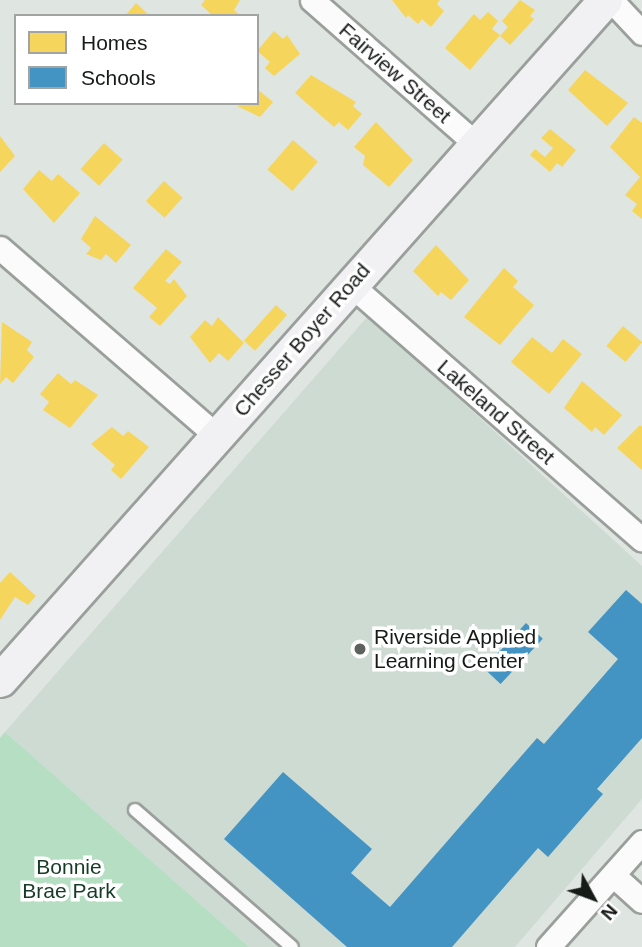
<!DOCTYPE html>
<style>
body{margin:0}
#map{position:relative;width:642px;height:947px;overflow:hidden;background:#dfe5e1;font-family:Helvetica,sans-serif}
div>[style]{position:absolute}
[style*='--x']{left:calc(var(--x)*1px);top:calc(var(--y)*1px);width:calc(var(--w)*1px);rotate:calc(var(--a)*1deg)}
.built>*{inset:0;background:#cedbd2}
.green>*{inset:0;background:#b5dec3}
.homes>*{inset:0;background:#f6d55c;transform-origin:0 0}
.schools>*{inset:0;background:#4393c3;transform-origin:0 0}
.roads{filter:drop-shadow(2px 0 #9a9f9c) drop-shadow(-2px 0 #9a9f9c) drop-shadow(0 2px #9a9f9c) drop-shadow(0 -2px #9a9f9c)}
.lane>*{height:12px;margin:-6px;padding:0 6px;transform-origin:6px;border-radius:6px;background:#fafbfa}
.street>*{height:23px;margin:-11.5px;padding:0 11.5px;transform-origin:11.5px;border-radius:11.5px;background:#fafbfa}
.secondary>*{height:33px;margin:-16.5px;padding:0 16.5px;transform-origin:16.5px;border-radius:16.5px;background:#f1f0f2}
.dots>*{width:19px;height:19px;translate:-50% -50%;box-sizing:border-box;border:4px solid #fff;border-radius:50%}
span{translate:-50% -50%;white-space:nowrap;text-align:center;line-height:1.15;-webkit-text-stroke:7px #fff;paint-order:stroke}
.street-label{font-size:21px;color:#171b18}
.poi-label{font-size:21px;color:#171b18}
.left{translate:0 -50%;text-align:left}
.park-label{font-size:21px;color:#163c26}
.legend{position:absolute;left:14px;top:14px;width:245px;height:91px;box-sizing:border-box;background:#fff;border:2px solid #a2a4a3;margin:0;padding:9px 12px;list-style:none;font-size:21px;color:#171b18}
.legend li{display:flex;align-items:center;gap:14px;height:35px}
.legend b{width:35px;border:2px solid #a2a4a3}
.north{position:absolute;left:558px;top:863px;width:70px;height:70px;-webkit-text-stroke:5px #fff;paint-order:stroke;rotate:131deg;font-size:19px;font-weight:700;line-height:28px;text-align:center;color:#171b18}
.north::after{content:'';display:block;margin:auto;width:24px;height:32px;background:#171b18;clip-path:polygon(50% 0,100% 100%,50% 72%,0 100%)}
</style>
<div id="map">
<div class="built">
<div style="clip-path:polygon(368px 316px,642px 566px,642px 799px,515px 947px,249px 947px,5px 732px)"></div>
</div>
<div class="green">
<div style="clip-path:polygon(5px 732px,249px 947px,0 947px,0 738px)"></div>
</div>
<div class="homes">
<div style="clip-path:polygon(205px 0,240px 0,234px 10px,241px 16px,213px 16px,201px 5px)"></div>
<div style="clip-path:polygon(392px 0,440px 0,437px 4px,444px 11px,431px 27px,422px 19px,418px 24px,408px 15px,406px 18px)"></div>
<div style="clip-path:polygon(520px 0,535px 10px,530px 16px,534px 19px,510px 45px,500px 36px,508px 27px,502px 21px)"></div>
<div style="clip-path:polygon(136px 3px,150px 16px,125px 16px)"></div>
<div style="clip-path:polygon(488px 12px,498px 21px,492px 29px,500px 35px,470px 70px,445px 48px,474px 14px,480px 20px)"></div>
<div style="clip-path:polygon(274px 31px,283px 39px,287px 35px,300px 54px,274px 76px,265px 68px,270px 62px,257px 51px)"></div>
<div style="clip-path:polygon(585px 70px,628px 103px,607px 126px,568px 90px)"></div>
<div style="clip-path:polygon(311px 75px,356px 102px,353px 106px,362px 114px,348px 130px,339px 122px,334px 127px,295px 93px)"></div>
<div style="clip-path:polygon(257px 89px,273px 102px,260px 117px,237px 106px,257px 103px)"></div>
<div style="clip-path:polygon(634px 117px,642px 123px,642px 219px,632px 211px,637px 204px,625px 195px,640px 177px,610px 147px)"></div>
<div style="clip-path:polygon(376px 122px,413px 160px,389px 187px,363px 165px,365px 156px,354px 147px)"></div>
<div style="clip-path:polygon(550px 129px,576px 150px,562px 167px,557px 163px,550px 172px,530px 155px,535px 149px,545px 157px,553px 148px,541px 138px)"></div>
<div style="clip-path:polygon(0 136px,15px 156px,0 172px)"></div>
<div style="left:293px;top:140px;width:33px;height:39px;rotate:41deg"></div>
<div style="left:104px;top:143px;width:25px;height:35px;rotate:42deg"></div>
<div style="clip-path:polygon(39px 170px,52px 181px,58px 174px,80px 193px,54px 223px,23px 189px)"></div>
<div style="left:164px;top:181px;width:25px;height:27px;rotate:42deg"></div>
<div style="clip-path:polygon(95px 216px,131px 245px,116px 263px,106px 254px,101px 260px,86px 254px,91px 248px,81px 239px)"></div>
<div style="clip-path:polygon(436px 245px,469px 280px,451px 300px,441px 292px,438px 296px,413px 271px)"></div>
<div style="clip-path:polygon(166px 249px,182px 262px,165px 281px,170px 284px,174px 279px,187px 296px,160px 326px,149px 317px,157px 308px,133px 288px)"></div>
<div style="clip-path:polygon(504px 268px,518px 281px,513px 287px,534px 305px,500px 345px,464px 317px)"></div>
<div style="left:276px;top:305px;width:15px;height:48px;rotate:42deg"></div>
<div style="clip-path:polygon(218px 317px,244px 343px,228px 361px,219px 353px,210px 363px,190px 337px,205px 320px,212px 326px)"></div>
<div style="clip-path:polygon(2px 322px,32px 342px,27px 350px,34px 357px,13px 383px,6px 377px,0 384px)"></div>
<div style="left:623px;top:326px;width:25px;height:26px;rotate:40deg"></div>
<div style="clip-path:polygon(532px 337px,552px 353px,563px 339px,582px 354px,549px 394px,511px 362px)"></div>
<div style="clip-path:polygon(58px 373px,71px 384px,75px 380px,98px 395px,70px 428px,43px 410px,49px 402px,40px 394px)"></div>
<div style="clip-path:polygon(582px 381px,622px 415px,604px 435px,595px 427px,592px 432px,564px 408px)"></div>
<div style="clip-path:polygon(640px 425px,642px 427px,642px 470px,617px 448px)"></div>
<div style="clip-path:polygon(112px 427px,123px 436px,128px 431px,149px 447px,121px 479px,111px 470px,115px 465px,91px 444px)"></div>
<div style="clip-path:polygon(10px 572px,36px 596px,28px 605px,15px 597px,0 620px,0 583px)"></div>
</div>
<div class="schools">
<div style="clip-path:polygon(626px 590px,642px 604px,642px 738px,597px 789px,603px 794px,548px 857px,538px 848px,452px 947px,347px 947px,224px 839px,283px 772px,372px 849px,351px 873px,390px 907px,537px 738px,544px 744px,618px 659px,588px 632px)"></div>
<div style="left:526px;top:623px;width:23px;height:62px;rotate:43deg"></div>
</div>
<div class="roads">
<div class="lane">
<div style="--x:135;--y:810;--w:208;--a:41.1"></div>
</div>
<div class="street">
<div style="--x:312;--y:0;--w:221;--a:41.3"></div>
<div style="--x:611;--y:0;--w:45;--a:46.8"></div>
<div style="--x:0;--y:248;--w:287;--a:40.9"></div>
<div style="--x:350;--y:284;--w:388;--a:41.2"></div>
<div style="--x:613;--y:875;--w:39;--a:42"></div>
<div style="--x:548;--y:947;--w:141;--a:-48.2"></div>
</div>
<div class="secondary">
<div style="--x:0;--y:680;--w:910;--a:-48.34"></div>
</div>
</div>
<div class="dots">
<div style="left:360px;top:649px;background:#5d625e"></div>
</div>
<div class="street-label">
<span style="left:395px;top:73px;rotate:41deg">Fairview Street</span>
<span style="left:302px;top:340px;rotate:-49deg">Chesser Boyer Road</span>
<span style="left:496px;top:412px;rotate:41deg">Lakeland Street</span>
</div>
<div class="poi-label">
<span class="left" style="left:374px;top:649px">Riverside Applied<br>Learning Center</span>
</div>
<div class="park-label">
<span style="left:69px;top:879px">Bonnie<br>Brae Park</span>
</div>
<ul class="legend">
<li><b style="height:19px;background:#f6d55c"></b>Homes</li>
<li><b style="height:19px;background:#4393c3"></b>Schools</li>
</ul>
<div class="north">N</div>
</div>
